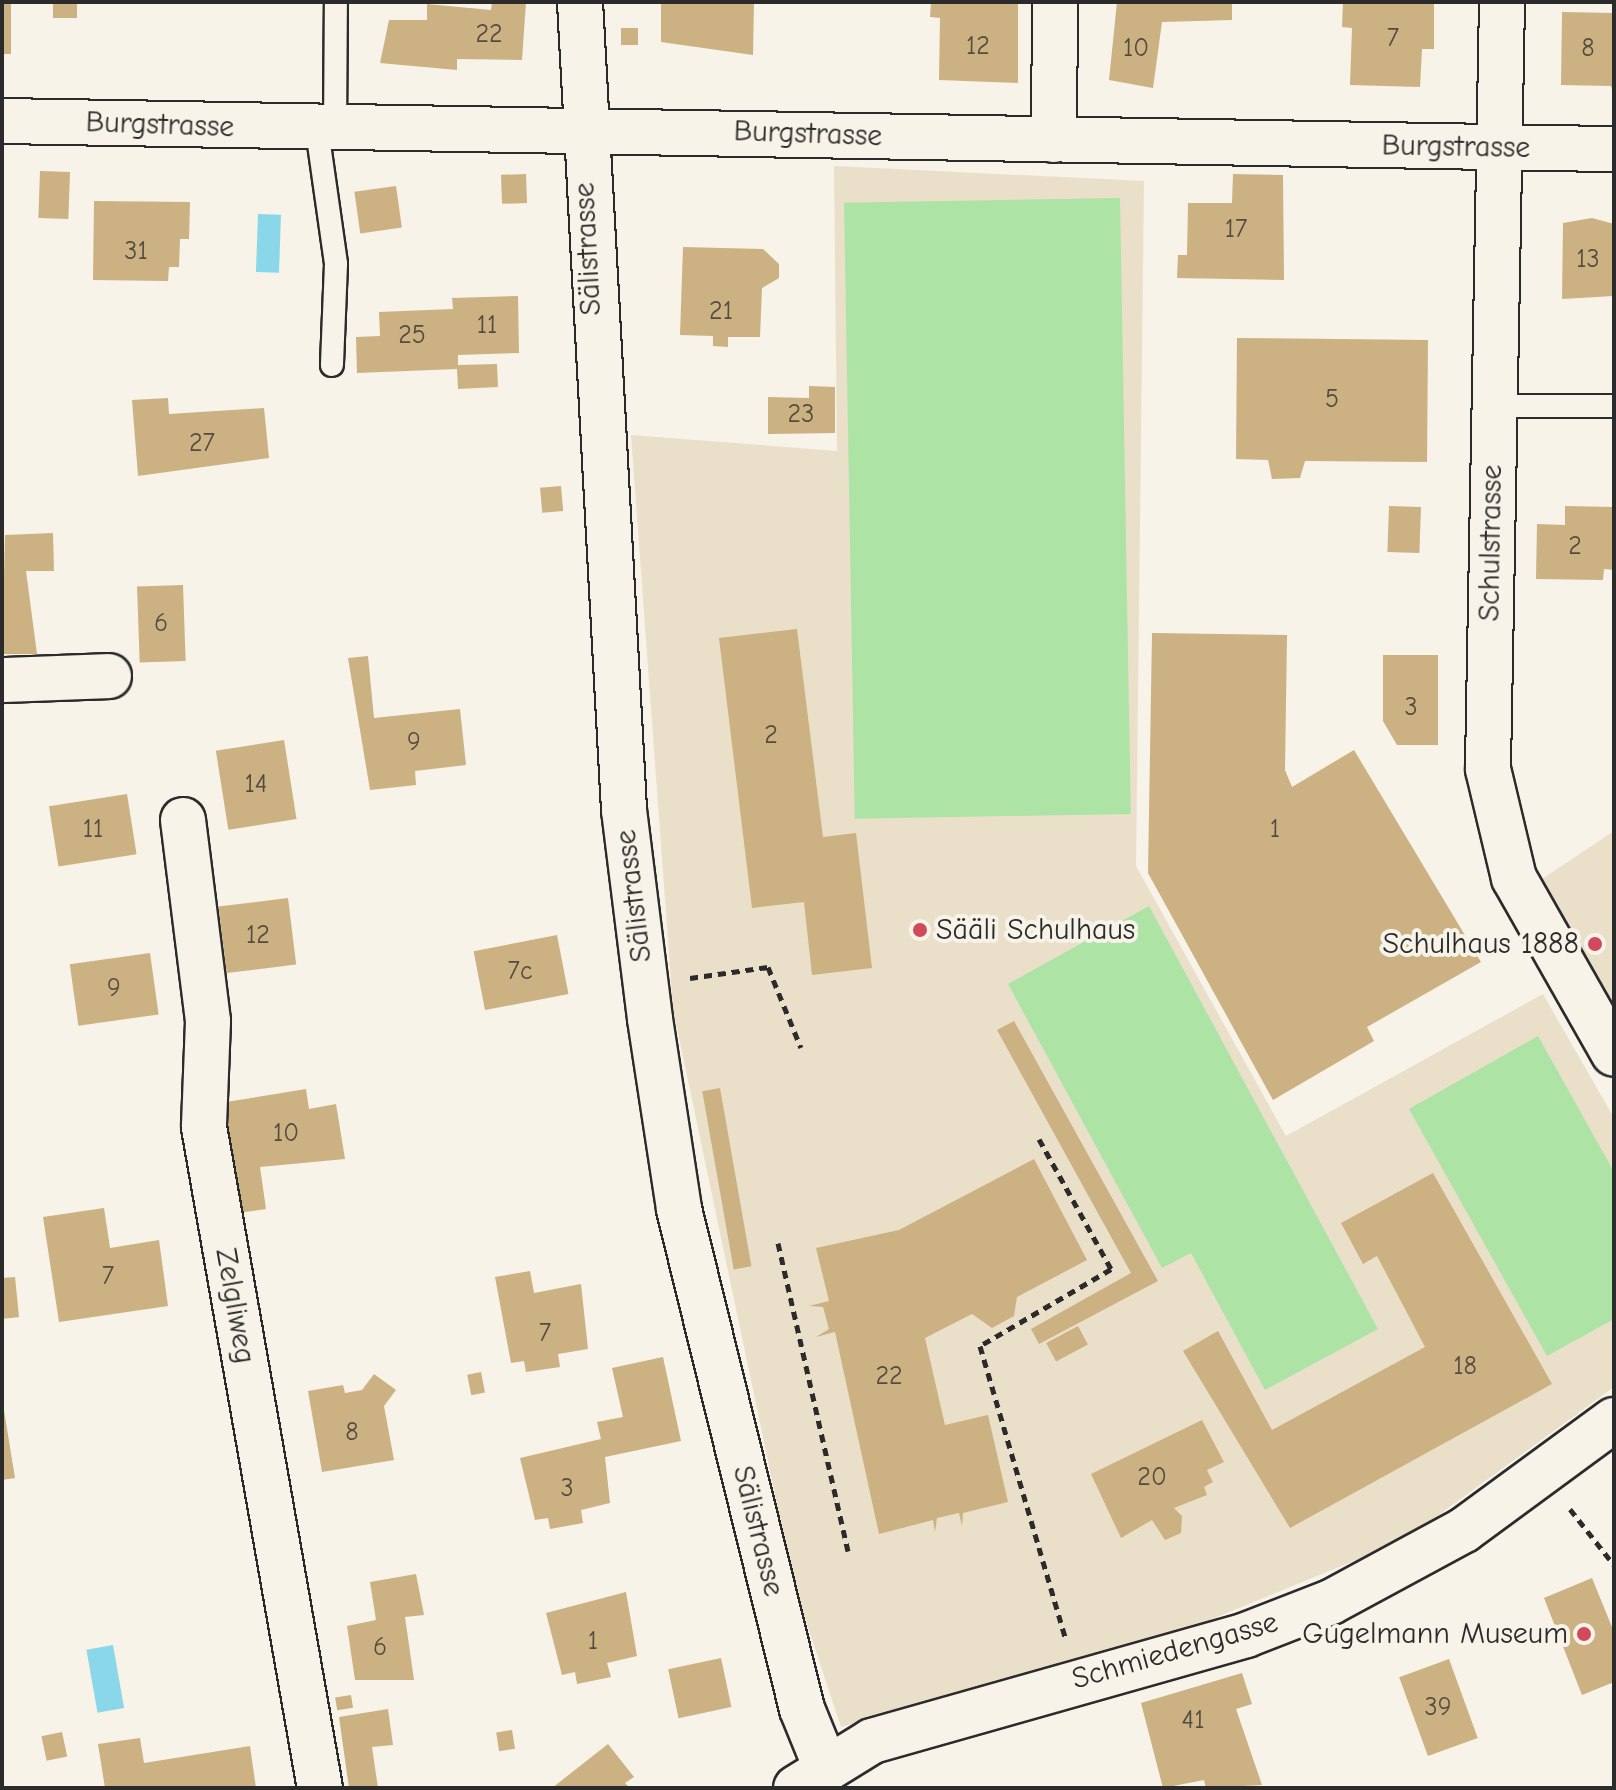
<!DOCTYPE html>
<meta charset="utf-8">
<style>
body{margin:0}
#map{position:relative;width:1616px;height:1790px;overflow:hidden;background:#f7f3e8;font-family:"Comic Neue",sans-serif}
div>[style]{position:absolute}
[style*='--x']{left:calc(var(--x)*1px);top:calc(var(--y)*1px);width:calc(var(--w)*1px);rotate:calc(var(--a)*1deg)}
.built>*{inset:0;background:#eadfc9}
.green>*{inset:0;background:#ade3a5;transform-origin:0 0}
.water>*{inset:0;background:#89d7e8;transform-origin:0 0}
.building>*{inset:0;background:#ccb182;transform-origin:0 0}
.path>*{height:5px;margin-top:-2.5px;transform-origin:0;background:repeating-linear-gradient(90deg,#2b2b2b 0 8px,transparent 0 14px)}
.roads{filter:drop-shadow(2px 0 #2b2b2b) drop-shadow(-2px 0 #2b2b2b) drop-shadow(0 2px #2b2b2b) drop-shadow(0 -2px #2b2b2b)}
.service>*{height:22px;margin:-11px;padding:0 11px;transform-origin:11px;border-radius:11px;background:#f7f3e8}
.minor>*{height:44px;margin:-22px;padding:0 22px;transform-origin:22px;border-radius:22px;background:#f7f3e8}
.tertiary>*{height:44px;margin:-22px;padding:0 22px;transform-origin:22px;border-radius:22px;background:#f7f3e8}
.dots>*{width:22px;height:22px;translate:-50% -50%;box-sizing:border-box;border:4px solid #f7f3e8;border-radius:50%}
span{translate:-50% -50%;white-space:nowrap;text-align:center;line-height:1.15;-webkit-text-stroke:8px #f7f3e8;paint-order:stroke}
.number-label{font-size:26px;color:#534c41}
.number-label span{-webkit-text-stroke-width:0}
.street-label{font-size:30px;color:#2b2b2b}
.poi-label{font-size:30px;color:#2b2b2b}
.left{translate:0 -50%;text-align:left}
.right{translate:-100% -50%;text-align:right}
.frame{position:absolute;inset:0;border:4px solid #2b2b2b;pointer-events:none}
</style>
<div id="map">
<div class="built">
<div style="clip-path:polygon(834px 166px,1144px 181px,1136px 866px,1286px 1136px,1543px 994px,1614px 1118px,1614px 1387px,1403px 1541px,1168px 1637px,841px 1727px,794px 1585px,673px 1009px,631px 435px,837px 451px)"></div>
<div style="clip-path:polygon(1614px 831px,1614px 1007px,1539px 881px)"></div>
</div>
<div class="green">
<div style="left:1120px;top:198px;width:616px;height:276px;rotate:89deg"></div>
<div style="clip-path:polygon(1149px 906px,1378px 1329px,1265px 1390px,1191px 1253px,1162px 1268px,1008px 984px)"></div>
<div style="clip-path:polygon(1538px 1036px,1614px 1172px,1614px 1319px,1547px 1356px,1409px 1109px)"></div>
</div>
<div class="water">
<div style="left:258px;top:214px;width:23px;height:58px;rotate:2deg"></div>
<div style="left:113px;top:1645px;width:64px;height:27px;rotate:80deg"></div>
</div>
<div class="building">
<div style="left:2px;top:2px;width:9px;height:52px"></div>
<div style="left:53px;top:2px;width:24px;height:16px"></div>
<div style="clip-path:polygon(492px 2px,526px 2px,522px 60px,457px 59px,457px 70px,380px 63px,389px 20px,427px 20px,427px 4px,491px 10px)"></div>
<div style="clip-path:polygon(661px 2px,754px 2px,753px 55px,661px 42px)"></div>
<div style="clip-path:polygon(931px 2px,1018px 2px,1018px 83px,939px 80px,940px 18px,930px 17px)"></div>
<div style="clip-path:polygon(1117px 2px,1232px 2px,1232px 20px,1162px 22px,1153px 88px,1109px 80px)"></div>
<div style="clip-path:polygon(1343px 2px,1434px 2px,1434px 49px,1422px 49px,1420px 87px,1350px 85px,1352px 28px,1342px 27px)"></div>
<div style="clip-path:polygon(1562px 12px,1614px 13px,1614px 95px,1611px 86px,1561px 85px)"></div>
<div style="left:621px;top:28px;width:17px;height:17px"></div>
<div style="left:40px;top:171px;width:30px;height:47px;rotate:2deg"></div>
<div style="left:526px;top:174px;width:29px;height:25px;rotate:88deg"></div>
<div style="clip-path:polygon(1233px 174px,1283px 175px,1284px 280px,1177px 278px,1178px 255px,1187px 255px,1188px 203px,1232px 203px)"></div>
<div style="left:396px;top:186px;width:42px;height:42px;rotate:82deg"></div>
<div style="clip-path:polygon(94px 201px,190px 202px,189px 239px,180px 239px,179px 267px,169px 267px,168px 281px,93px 280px)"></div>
<div style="clip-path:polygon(1592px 218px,1614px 224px,1614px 296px,1562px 299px,1563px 223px)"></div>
<div style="clip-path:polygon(683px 247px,763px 249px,779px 264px,779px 278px,762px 288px,760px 337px,728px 337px,728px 347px,713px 346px,713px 336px,680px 335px)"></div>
<div style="clip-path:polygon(518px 296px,519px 353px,458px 355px,458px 365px,497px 364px,498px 387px,458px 389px,457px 369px,357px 373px,356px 337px,380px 336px,379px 312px,453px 309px,452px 298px)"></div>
<div style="clip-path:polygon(1237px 338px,1428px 340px,1427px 462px,1305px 461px,1300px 478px,1272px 479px,1268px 460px,1236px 459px)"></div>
<div style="clip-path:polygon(809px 386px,835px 387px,835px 433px,768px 434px,768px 397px,809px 398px)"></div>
<div style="clip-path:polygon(168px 398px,169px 414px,264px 408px,269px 458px,138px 476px,132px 400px)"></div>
<div style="left:561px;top:486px;width:25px;height:21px;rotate:85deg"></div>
<div style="left:1389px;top:506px;width:32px;height:46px;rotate:2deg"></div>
<div style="clip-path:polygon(1565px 506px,1614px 507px,1614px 570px,1604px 569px,1603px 580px,1536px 579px,1537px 524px,1565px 525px)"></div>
<div style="clip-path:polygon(53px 533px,54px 571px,26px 571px,37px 654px,2px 654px,5px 535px)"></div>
<div style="left:183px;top:585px;width:76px;height:46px;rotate:88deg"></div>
<div style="clip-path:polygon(797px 629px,823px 837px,856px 833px,872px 968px,812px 975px,804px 902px,752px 908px,719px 638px)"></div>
<div style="clip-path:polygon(1152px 633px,1287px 635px,1285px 770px,1292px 787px,1354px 750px,1481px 962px,1367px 1027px,1374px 1041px,1273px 1100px,1148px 873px)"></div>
<div style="clip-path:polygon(1383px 655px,1438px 655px,1438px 745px,1397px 745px,1383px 721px)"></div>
<div style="clip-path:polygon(368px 656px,374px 718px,460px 709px,466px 765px,415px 771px,416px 785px,370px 790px,348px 658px)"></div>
<div style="left:284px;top:740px;width:80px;height:69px;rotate:81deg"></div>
<div style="left:127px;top:794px;width:61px;height:79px;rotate:81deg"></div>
<div style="left:288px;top:898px;width:67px;height:70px;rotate:83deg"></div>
<div style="left:557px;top:935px;width:60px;height:85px;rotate:79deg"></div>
<div style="left:150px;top:953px;width:62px;height:81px;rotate:82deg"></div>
<div style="clip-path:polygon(1014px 1021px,1158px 1281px,1039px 1344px,1031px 1329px,1131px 1273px,997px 1030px)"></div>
<div style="left:720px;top:1088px;width:181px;height:18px;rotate:80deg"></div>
<div style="clip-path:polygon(306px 1089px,309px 1109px,336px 1104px,345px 1159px,260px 1167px,266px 1209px,237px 1213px,226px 1102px)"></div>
<div style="clip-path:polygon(1034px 1159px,1087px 1260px,1017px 1297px,1014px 1316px,992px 1328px,972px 1314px,925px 1338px,945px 1425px,988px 1415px,1008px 1502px,963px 1513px,962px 1526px,959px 1513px,937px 1518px,935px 1532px,933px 1520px,879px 1534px,835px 1332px,816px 1337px,829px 1329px,823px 1307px,809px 1306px,829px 1301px,816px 1248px,899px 1230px)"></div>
<div style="clip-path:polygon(1433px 1173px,1552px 1384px,1290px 1528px,1183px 1351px,1218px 1331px,1272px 1430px,1425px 1347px,1377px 1256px,1363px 1264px,1341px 1223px)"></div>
<div style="clip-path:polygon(104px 1208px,110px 1248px,159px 1240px,168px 1306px,59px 1322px,43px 1217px)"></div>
<div style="clip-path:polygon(530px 1271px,534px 1293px,581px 1284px,588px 1349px,558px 1354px,560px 1367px,526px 1372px,524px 1361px,511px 1363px,495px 1277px)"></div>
<div style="clip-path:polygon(15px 1277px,19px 1317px,2px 1319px,2px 1278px)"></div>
<div style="left:1078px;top:1326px;width:21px;height:36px;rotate:62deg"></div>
<div style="clip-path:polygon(663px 1357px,681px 1441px,605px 1457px,610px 1503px,581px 1510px,583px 1523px,550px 1529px,548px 1518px,535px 1520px,520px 1458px,601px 1439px,597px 1422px,623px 1417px,612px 1368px)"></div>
<div style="left:481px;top:1372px;width:21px;height:14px;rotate:79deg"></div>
<div style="clip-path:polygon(374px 1374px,396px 1390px,384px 1406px,394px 1460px,322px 1472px,308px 1391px,343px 1385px,345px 1393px,362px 1390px)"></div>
<div style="clip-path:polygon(2px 1398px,15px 1478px,2px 1480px)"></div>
<div style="clip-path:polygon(1202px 1420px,1224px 1462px,1207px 1470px,1213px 1482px,1204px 1487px,1207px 1495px,1174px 1508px,1182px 1516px,1181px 1533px,1165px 1540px,1152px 1520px,1121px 1538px,1091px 1474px)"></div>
<div style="clip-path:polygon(416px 1574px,424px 1615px,405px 1617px,414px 1680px,355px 1680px,347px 1626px,376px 1620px,370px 1582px)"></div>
<div style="clip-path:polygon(1592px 1578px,1614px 1632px,1614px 1682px,1582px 1695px,1544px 1598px)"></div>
<div style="clip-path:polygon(626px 1592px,637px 1656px,607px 1663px,611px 1677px,577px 1684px,575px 1672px,562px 1675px,546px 1613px)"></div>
<div style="left:721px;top:1658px;width:50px;height:54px;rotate:78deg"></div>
<div style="left:1449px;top:1659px;width:84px;height:53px;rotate:70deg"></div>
<div style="clip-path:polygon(1242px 1673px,1252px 1704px,1236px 1709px,1262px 1785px,1206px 1788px,1204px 1780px,1163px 1788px,1141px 1703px)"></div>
<div style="left:351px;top:1695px;width:13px;height:16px;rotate:81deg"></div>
<div style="clip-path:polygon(388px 1709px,393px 1745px,372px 1747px,378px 1788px,349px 1788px,339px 1717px)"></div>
<div style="left:512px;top:1730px;width:19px;height:16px;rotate:81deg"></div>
<div style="left:62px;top:1732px;width:25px;height:21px;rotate:78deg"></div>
<div style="clip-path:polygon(140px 1738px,144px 1763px,250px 1746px,256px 1788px,105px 1788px,98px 1744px)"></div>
<div style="clip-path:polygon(608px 1744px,634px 1777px,625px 1783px,630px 1788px,552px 1788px)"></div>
</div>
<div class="path">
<div style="--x:690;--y:978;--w:79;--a:-8"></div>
<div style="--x:768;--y:967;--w:87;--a:67.8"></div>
<div style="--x:1039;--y:1139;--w:149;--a:61"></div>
<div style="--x:1111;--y:1269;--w:152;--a:149.6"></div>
<div style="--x:980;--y:1346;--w:306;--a:73.7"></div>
<div style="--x:778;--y:1243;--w:316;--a:77.2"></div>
<div style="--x:1570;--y:1509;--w:71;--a:51.8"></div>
</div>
<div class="roads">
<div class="service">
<div style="--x:317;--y:130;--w:135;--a:81.9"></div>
<div style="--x:336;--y:264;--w:101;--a:92.3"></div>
<div style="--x:335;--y:131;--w:129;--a:-89.6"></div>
<div style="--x:1494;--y:406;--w:120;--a:0"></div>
</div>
<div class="minor">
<div style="--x:580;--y:2;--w:809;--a:86.88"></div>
<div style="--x:624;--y:810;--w:211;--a:82.9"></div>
<div style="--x:650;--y:1019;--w:192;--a:81.3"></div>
<div style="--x:679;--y:1209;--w:515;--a:76.18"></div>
<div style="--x:802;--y:1709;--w:64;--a:67.9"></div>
<div style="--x:1502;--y:2;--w:767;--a:91.05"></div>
<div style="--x:1488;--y:769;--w:112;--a:76.6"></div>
<div style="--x:1514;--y:878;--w:202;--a:60.4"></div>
<div style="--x:2;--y:121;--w:1612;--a:1"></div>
<div style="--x:1054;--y:140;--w:138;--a:-89.6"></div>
<div style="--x:2;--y:680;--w:107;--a:-2.1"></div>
<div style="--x:183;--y:820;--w:203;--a:82.9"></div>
<div style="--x:208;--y:1021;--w:106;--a:92.2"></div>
<div style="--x:204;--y:1127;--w:671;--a:80.05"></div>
</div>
<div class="tertiary">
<div style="--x:796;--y:1788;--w:89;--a:-31.7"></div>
<div style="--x:872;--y:1741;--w:389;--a:-15.8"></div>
<div style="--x:1246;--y:1635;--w:91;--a:-21.2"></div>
<div style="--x:1331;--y:1602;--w:151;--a:-28.4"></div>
<div style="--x:1464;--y:1530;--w:186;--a:-36.3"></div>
</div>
</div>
<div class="dots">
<div style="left:920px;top:930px;background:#d1495b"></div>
<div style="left:1595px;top:944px;background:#d1495b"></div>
<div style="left:1584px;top:1634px;background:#d1495b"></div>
</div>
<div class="number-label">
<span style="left:489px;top:35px">22</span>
<span style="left:1393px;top:39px">7</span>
<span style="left:978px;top:47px">12</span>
<span style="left:1136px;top:49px">10</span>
<span style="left:1588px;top:49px">8</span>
<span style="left:1236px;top:230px">17</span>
<span style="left:136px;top:252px">31</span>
<span style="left:1588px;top:260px">13</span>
<span style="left:721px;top:312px">21</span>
<span style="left:487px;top:326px">11</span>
<span style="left:412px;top:336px">25</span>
<span style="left:1332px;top:400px">5</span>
<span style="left:801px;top:415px">23</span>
<span style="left:202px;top:444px">27</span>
<span style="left:1575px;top:547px">2</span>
<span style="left:161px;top:624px">6</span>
<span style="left:1411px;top:708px">3</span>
<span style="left:771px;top:736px">2</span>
<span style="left:414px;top:743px">9</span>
<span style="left:256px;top:785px">14</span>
<span style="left:93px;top:830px">11</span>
<span style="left:1275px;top:830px">1</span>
<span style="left:258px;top:936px">12</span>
<span style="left:520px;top:972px">7c</span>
<span style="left:114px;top:989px">9</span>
<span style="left:286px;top:1134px">10</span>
<span style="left:108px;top:1277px">7</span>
<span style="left:545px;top:1334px">7</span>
<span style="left:1465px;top:1367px">18</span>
<span style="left:889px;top:1377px">22</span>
<span style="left:352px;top:1433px">8</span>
<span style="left:1152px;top:1478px">20</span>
<span style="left:567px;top:1489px">3</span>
<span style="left:593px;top:1642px">1</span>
<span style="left:380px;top:1648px">6</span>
<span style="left:1438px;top:1708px">39</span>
<span style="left:1193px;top:1721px">41</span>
</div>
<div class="street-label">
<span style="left:160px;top:125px;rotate:2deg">Burgstrasse</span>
<span style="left:808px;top:134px;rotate:2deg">Burgstrasse</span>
<span style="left:1456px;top:147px;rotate:1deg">Burgstrasse</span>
<span style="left:588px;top:249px;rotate:-93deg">Sälistrasse</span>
<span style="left:1491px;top:543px;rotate:-89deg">Schulstrasse</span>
<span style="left:634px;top:896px;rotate:-97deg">Sälistrasse</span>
<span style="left:235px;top:1306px;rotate:80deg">Zelgliweg</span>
<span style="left:758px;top:1531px;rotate:76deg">Sälistrasse</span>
<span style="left:1175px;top:1651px;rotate:-16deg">Schmiedengasse</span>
</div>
<div class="poi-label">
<span class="left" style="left:936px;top:930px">Sääli Schulhaus</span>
<span class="right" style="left:1579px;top:944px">Schulhaus 1888</span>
<span class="right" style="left:1568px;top:1634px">Gugelmann Museum</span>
</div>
<div class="frame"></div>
</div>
